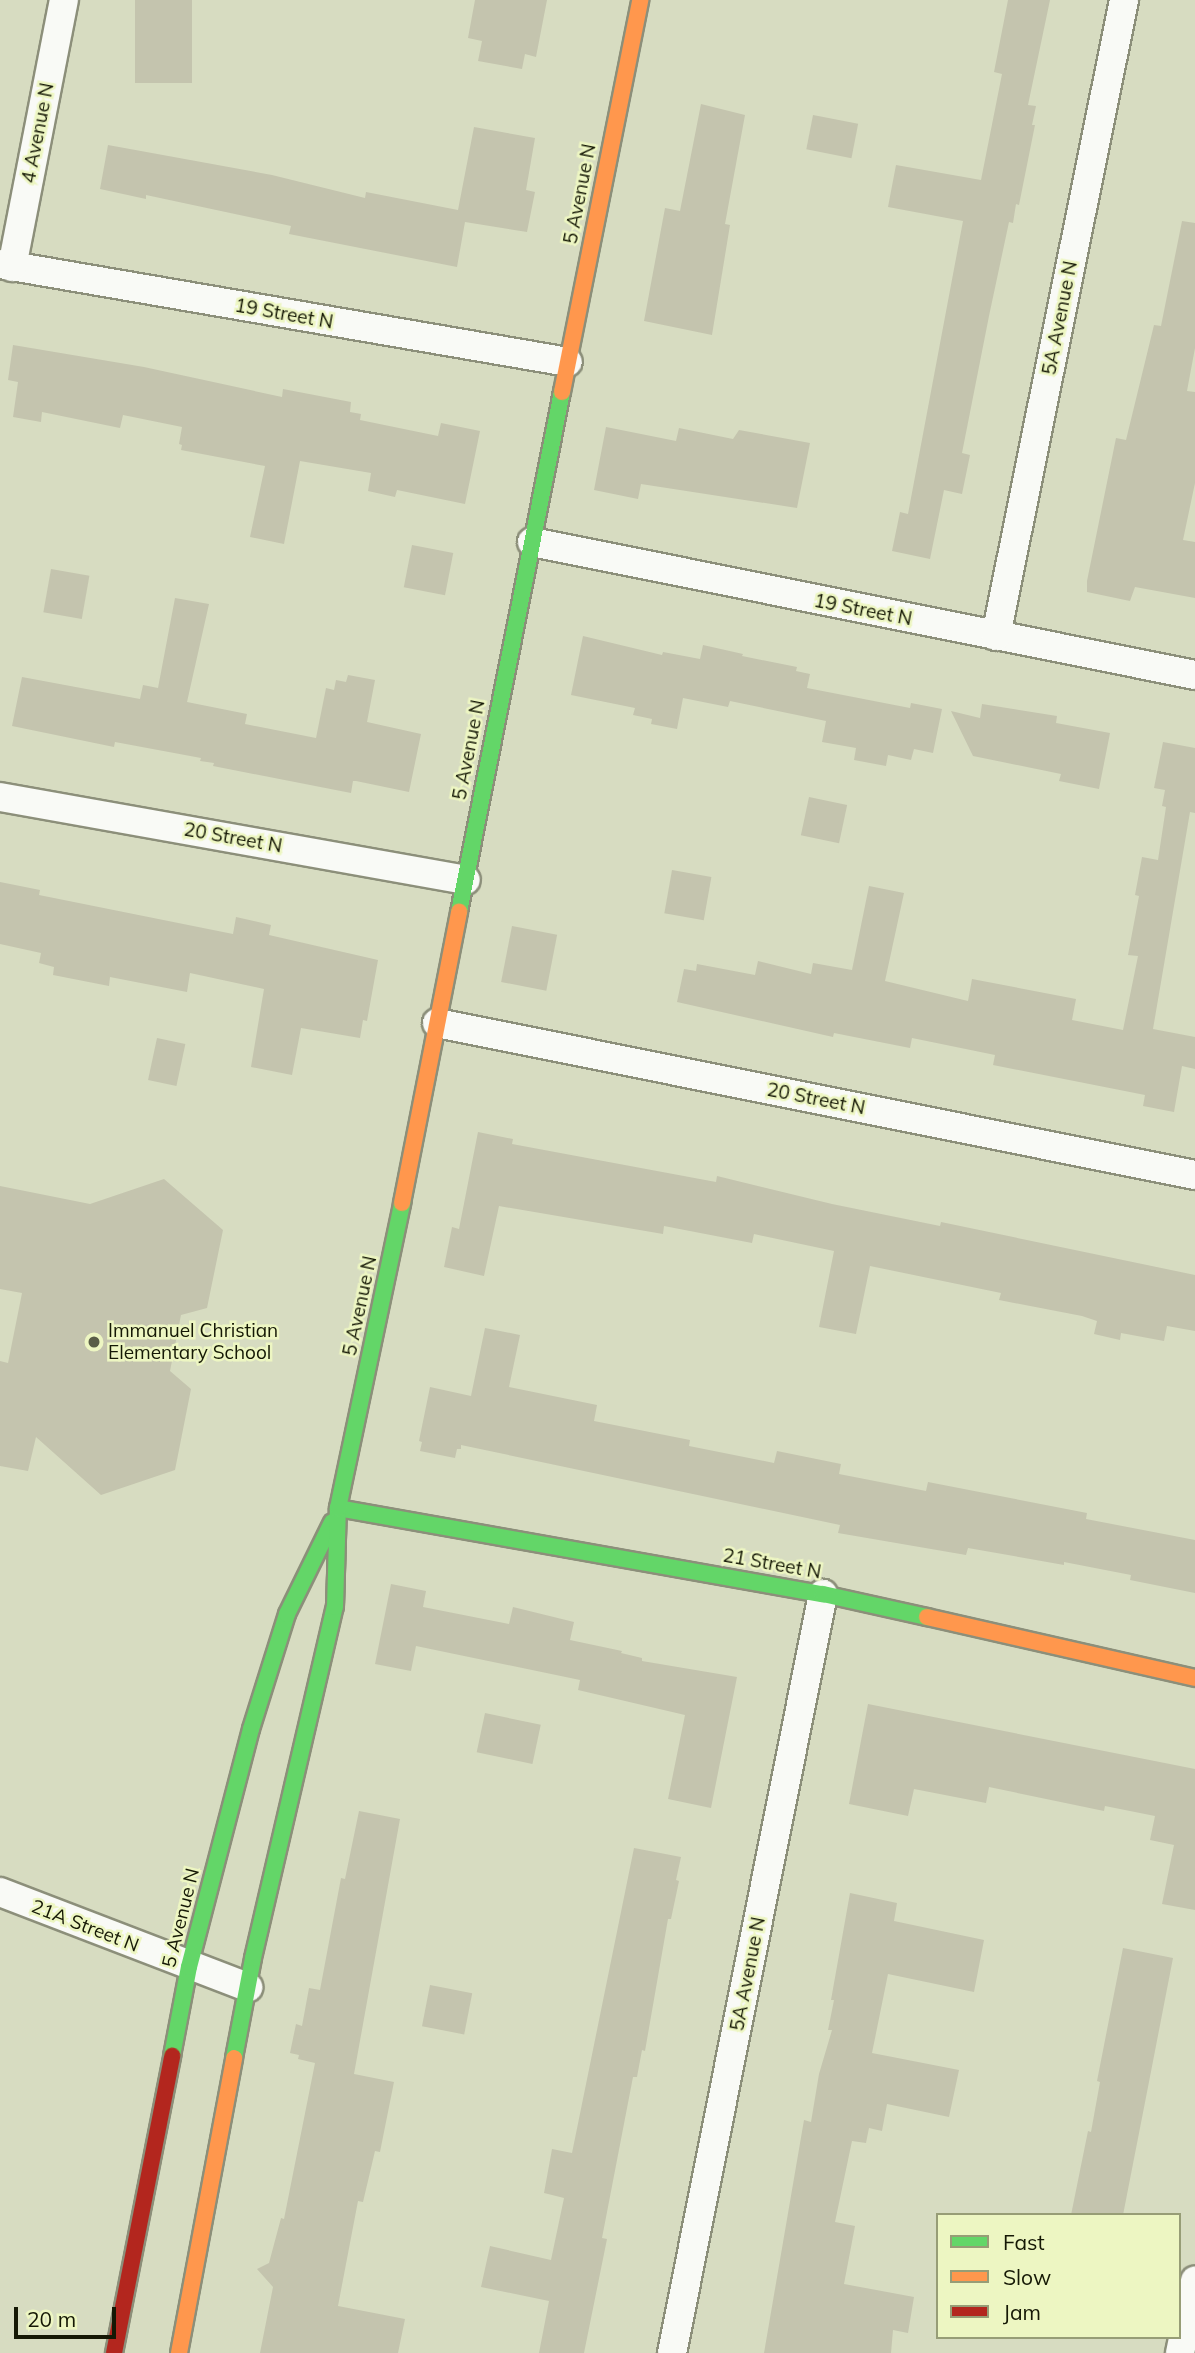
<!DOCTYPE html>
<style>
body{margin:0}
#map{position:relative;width:1195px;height:2353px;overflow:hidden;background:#d7dcc1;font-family:Mulish,sans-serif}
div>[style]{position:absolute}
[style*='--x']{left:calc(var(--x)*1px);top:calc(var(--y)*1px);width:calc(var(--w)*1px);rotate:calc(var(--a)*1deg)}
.building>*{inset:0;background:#c4c4ae;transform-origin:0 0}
.roads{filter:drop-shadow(2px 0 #8c8f7a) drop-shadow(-2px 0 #8c8f7a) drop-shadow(0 2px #8c8f7a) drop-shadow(0 -2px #8c8f7a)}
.street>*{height:28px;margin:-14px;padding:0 14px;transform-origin:14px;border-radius:14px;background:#f9faf6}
.fast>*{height:16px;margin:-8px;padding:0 8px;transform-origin:8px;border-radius:8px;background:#63d668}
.slow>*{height:16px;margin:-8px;padding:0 8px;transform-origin:8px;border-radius:8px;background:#ff974d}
.jam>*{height:16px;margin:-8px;padding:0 8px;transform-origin:8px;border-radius:8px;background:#b3261e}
.dots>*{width:19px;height:19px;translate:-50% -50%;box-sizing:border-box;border:4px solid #edf6c2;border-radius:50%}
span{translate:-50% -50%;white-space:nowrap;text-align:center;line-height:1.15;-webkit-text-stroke:5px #edf6c2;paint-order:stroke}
.street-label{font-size:19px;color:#151805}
.poi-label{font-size:19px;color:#151805}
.left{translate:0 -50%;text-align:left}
.legend{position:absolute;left:936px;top:2213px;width:245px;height:126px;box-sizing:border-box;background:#edf6c2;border:2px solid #979d76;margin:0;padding:9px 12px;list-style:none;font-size:21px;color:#151805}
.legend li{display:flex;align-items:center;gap:14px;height:35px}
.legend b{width:35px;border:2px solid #979d76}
.scale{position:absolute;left:14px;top:2307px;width:102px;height:32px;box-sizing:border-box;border:4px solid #151805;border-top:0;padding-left:9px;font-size:21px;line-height:24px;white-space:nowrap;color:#151805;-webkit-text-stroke:5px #edf6c2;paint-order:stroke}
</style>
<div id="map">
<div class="building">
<div style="left:135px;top:0;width:57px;height:83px"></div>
<div style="clip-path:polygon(475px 0,547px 0,536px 57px,525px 54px,522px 69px,478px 61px,482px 41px,468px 38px)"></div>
<div style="clip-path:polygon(1008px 0,1050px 0,1028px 105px,1036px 106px,1032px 125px,1035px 125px,1019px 205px,1016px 204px,1013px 223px,1009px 222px,989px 316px,962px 453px,970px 455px,962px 494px,944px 490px,930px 559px,892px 551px,900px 512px,908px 514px,963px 221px,888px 207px,896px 165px,981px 180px,1002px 74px,994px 72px)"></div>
<div style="clip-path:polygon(701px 104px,745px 115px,725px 224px,730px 225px,712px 335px,644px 321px,665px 208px,680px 211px)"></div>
<div style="left:813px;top:115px;width:46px;height:35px;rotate:11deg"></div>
<div style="clip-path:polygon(474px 127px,535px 138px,526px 190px,535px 192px,527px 232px,465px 222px,457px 267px,289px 234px,291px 226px,146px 195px,146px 199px,100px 189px,108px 145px,272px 175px,365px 198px,366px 192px,458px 210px)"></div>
<div style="clip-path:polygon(1182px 221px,1195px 223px,1195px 348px,1187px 391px,1195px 392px,1195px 483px,1183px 540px,1195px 542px,1195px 598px,1135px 587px,1130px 601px,1087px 592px,1087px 581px,1116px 438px,1126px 440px,1154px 325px,1161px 326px)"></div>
<div style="clip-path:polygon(13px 345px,144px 367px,282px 397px,283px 389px,351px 402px,350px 412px,361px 414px,360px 420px,438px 436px,441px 423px,480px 431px,465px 504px,397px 490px,395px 497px,368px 491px,371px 473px,300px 461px,284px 544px,250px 537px,265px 466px,181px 450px,182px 445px,179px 444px,182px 427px,123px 415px,120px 428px,42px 412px,41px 422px,13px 417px,18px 382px,8px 380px)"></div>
<div style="clip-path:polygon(606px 427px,676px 441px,679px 428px,733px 439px,739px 430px,810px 443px,797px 508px,641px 484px,638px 499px,594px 490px)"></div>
<div style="left:412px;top:545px;width:42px;height:43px;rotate:11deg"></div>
<div style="left:51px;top:569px;width:39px;height:44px;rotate:10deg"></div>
<div style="clip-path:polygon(175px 598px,209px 604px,187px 702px,247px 714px,245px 724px,316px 738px,326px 688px,334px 690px,336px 680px,346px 682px,348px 675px,375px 680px,367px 722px,421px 734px,409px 792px,356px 781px,353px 781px,351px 793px,213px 766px,214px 763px,200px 761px,201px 758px,115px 742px,114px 747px,12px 726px,22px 677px,140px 699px,143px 685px,158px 688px)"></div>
<div style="clip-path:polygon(583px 636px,662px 655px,663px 652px,700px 659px,703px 645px,743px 654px,742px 656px,797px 667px,796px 671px,810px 674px,807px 688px,910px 708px,911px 703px,942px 709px,933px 753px,914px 749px,911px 760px,888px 755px,886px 766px,854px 760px,856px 748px,822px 742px,826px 721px,730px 701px,728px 707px,683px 698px,677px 729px,651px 724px,652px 719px,633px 715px,635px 708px,571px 695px)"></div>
<div style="clip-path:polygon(982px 704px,1057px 716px,1056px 723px,1110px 733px,1099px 789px,1059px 781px,1061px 774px,973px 756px,951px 711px,980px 718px)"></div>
<div style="clip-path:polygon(1163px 742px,1195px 748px,1195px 813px,1190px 812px,1153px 1029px,1195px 1037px,1195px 1069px,1182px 1066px,1174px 1112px,1143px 1106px,1145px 1095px,993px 1065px,995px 1055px,912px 1038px,910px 1048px,834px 1033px,833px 1037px,677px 1002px,684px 969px,696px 971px,697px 964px,755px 975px,758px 961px,811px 974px,813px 963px,852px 970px,869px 886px,904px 893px,885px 981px,968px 1001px,972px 979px,1076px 999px,1072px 1020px,1123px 1030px,1138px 956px,1128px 955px,1139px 896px,1135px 895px,1142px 857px,1158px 860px,1166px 807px,1162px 806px,1165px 790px,1154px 788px)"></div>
<div style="left:809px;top:797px;width:39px;height:39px;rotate:12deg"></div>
<div style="left:672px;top:870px;width:40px;height:44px;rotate:10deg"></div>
<div style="clip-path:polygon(0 882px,40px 890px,39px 895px,233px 934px,236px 917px,271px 925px,269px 935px,378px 960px,367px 1021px,363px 1020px,360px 1038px,301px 1028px,292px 1075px,251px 1067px,264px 989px,190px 973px,187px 992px,110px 977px,109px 986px,53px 975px,54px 967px,39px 963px,41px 953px,0 944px)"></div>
<div style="left:512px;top:926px;width:46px;height:57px;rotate:11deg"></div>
<div style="left:157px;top:1038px;width:29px;height:43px;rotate:12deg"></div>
<div style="clip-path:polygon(478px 1132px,513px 1139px,512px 1144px,716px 1182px,717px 1176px,832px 1204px,940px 1226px,941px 1222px,1195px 1275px,1195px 1331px,1167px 1326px,1164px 1341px,1121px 1333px,1120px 1340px,1094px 1334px,1097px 1321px,1082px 1316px,999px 1300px,1001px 1293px,870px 1266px,856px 1334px,819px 1327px,834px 1251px,754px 1234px,752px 1243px,664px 1226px,663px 1234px,499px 1206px,484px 1276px,444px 1267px,452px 1227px,459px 1229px)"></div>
<div style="clip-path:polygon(164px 1179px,223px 1230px,207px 1308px,181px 1315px,170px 1371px,191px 1389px,175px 1470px,101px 1495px,36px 1437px,28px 1471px,0 1466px,0 1361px,8px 1363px,22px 1293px,0 1289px,0 1186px,90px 1204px)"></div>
<div style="clip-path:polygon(485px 1328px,520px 1335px,509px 1387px,597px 1405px,594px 1421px,690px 1440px,689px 1446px,774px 1463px,777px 1451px,841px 1464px,839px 1474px,926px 1491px,928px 1482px,1087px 1513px,1086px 1519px,1195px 1540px,1195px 1593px,1130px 1580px,1131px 1575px,1064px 1562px,1064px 1565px,968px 1548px,966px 1555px,838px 1533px,840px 1525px,461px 1445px,461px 1449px,457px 1449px,455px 1458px,420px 1451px,422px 1442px,419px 1441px,430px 1387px,471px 1396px)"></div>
<div style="clip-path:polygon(391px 1584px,426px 1591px,423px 1607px,509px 1624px,513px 1607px,574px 1622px,570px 1640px,622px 1651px,621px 1653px,642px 1658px,642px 1661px,737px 1677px,711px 1808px,668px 1799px,685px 1715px,578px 1690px,580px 1680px,416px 1646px,411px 1671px,375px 1664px)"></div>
<div style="clip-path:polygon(868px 1704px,1195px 1769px,1195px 1910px,1162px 1904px,1174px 1845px,1150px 1840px,1155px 1816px,1105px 1806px,1104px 1811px,989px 1787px,986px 1803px,914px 1789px,908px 1816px,849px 1804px)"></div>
<div style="left:485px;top:1713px;width:57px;height:40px;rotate:12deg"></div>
<div style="clip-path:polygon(359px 1811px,400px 1819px,354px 2074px,394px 2082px,380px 2152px,375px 2151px,363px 2202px,358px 2201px,338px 2306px,405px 2319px,398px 2353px,260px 2353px,273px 2287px,257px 2269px,269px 2263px,281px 2218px,284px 2219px,315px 2063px,298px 2059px,299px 2055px,290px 2053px,296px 2024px,302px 2026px,309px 1988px,320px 1990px,341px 1878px,345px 1879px)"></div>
<div style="clip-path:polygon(634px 1848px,681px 1857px,676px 1880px,679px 1881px,671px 1919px,668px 1919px,645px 2051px,642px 2050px,637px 2077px,633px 2077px,602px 2238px,607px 2239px,584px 2353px,539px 2353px,549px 2301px,481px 2287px,490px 2246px,551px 2260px,564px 2198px,544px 2193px,552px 2149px,572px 2153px)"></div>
<div style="clip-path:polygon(850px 1893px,897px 1903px,894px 1921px,984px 1940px,974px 1992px,888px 1974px,872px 2053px,959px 2070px,949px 2117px,887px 2104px,882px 2131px,869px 2128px,866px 2143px,852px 2141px,835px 2222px,855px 2226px,844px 2284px,914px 2297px,908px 2333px,893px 2330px,891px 2353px,764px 2353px,804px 2120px,811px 2122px,819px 2074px,832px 2030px,828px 2030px,834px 2000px,831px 2000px)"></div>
<div style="clip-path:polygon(1123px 1948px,1173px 1958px,1148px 2087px,1123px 2215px,1071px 2215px,1088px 2131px,1091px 2132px,1100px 2082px,1097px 2081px)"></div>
<div style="left:430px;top:1985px;width:43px;height:42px;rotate:11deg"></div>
</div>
<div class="roads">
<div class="street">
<div style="--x:0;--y:264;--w:576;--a:9.79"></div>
<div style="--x:12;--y:267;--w:272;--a:-79"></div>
<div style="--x:532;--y:542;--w:676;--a:11.34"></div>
<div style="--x:996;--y:636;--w:649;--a:-78.62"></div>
<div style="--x:0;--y:797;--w:473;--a:10.1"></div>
<div style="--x:437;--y:1023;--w:773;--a:11.34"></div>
<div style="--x:0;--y:1892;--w:266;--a:21"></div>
<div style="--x:672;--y:2353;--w:774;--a:-78.75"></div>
<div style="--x:1180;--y:2353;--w:74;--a:-78.2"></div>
</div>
<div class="fast">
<div style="--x:459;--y:912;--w:530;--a:-78.8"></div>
<div style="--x:338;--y:1508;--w:493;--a:10.1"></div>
<div style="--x:823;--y:1594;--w:107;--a:12.5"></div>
<div style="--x:172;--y:2056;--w:91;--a:-79.2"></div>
<div style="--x:189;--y:1967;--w:246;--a:-75.4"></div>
<div style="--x:251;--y:1729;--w:121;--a:-72.6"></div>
<div style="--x:287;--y:1614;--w:102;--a:-63.9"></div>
<div style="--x:234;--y:2058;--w:102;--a:-79.2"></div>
<div style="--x:253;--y:1958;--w:360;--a:-76.9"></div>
<div style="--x:335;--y:1607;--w:99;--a:-88.3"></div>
<div style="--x:338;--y:1508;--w:312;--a:-78.1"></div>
</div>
<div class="slow">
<div style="--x:562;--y:392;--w:400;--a:-78.7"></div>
<div style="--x:402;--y:1203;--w:297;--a:-78.9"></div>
<div style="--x:927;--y:1617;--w:275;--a:12.8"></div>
<div style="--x:179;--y:2353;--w:300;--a:-79.4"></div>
</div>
<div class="jam">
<div style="--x:114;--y:2353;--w:303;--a:-78.9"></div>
</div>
</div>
<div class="dots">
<div style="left:94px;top:1342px;background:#595d47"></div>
</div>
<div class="street-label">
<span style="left:38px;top:133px;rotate:-79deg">4 Avenue N</span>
<span style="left:580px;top:194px;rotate:-79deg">5 Avenue N</span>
<span style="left:284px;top:314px;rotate:10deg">19 Street N</span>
<span style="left:1060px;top:318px;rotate:-79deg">5A Avenue N</span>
<span style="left:863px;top:610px;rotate:11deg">19 Street N</span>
<span style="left:469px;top:750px;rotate:-79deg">5 Avenue N</span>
<span style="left:233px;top:838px;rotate:10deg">20 Street N</span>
<span style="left:816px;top:1099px;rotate:11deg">20 Street N</span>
<span style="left:360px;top:1306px;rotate:-78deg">5 Avenue N</span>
<span style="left:772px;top:1564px;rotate:10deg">21 Street N</span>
<span style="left:181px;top:1918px;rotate:-76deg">5 Avenue N</span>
<span style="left:85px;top:1926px;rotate:21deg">21A Street N</span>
<span style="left:748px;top:1974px;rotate:-79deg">5A Avenue N</span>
</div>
<div class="poi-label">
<span class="left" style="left:108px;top:1342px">Immanuel Christian<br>Elementary School</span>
</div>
<ul class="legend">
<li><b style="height:9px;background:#63d668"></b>Fast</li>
<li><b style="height:9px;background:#ff974d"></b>Slow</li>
<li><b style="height:9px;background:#b3261e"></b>Jam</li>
</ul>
<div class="scale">20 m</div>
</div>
